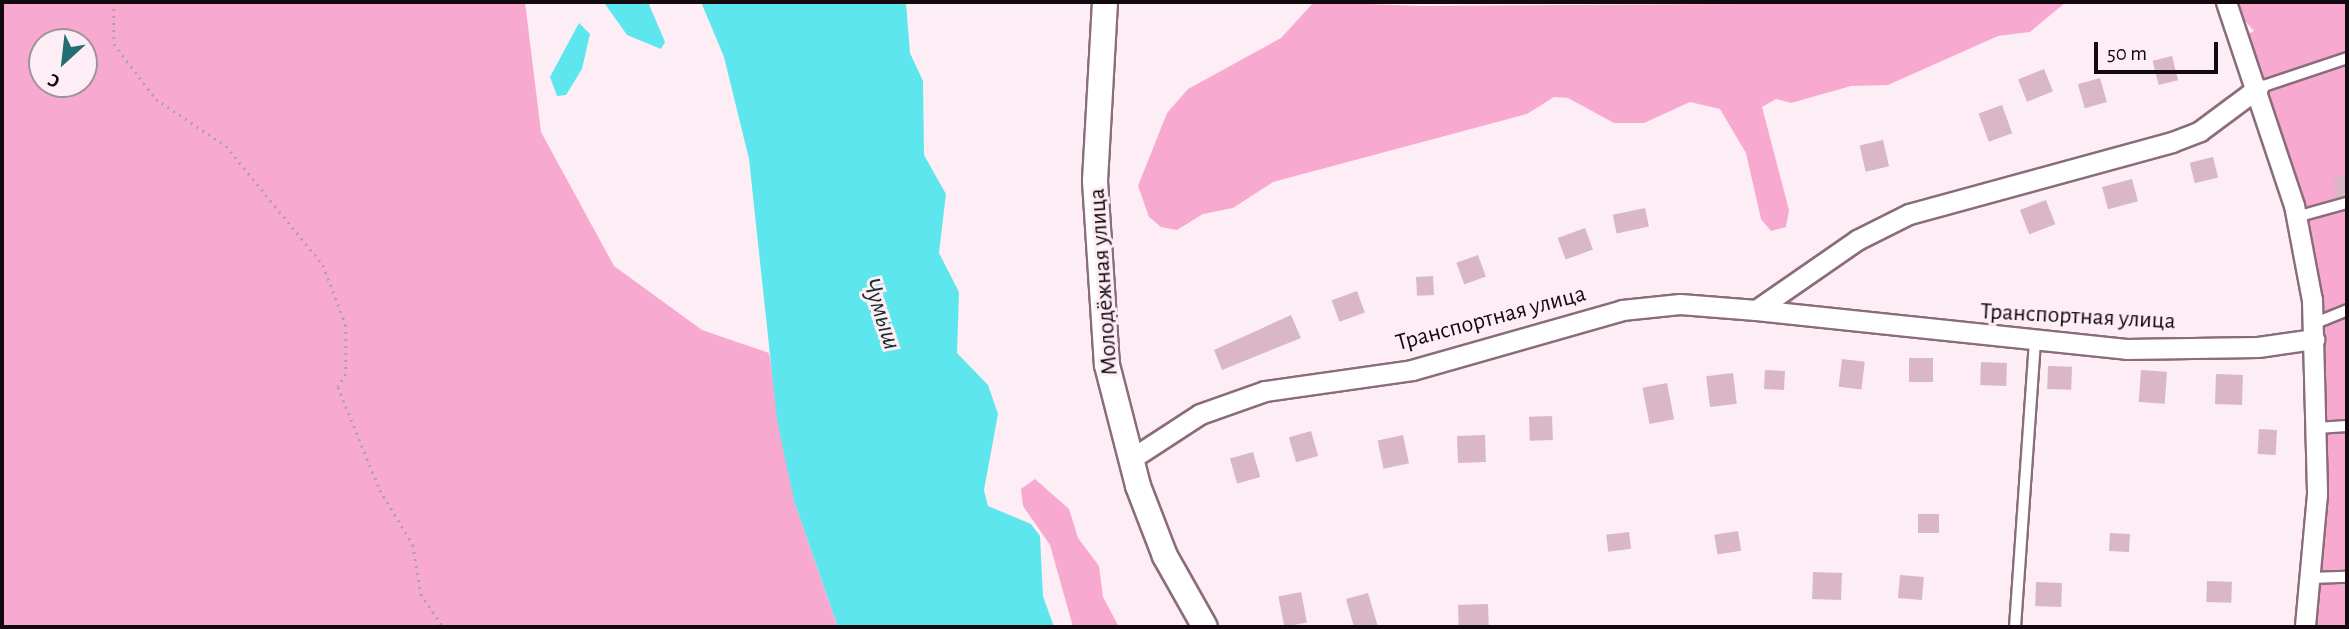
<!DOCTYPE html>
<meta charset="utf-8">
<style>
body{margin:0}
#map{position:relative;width:2349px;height:629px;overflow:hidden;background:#fdeef5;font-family:"Alegreya Sans",sans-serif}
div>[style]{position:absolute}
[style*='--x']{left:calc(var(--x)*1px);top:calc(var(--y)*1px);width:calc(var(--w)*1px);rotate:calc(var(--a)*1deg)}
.green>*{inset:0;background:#f8a9cf}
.water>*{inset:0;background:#5ee6ee}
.building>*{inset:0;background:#d9b7c6;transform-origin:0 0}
.path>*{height:2.5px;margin-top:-1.25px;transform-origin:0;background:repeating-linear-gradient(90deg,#afa1a7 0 2px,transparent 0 7px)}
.roads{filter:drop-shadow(2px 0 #8b6c7a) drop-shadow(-2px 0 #8b6c7a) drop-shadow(0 2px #8b6c7a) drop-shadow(0 -2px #8b6c7a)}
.service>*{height:10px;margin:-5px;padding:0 5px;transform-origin:5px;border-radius:5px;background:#fff}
.minor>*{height:19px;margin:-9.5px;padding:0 9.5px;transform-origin:9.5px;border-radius:9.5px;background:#fff}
.tertiary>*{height:24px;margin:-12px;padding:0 12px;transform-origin:12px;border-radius:12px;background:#fff}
span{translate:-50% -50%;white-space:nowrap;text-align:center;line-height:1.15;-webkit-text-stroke:6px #fdeef5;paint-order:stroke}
.street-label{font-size:24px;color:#14090e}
.water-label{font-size:26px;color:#172e2f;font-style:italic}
.frame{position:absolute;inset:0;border:4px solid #14090e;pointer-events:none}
.north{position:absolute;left:28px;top:28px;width:70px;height:70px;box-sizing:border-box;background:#fdeef5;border:2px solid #a09299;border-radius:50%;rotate:207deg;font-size:19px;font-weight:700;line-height:28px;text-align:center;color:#14090e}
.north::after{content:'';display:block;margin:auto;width:24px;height:32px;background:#236e73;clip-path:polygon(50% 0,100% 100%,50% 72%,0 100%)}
.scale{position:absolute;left:2094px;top:42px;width:124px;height:32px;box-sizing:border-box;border:4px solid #14090e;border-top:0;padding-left:9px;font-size:21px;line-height:24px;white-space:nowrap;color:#14090e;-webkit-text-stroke:5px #fdeef5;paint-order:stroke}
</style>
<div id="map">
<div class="green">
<div style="clip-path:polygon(evenodd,2px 2px,525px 2px,541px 132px,614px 266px,702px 330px,769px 353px,794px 501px,838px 627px,2px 627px,2px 2px,42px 42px,84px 42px,84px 84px,42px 84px,42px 42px)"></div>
<div style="clip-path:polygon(1314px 2px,1422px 6px,2066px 2px,2030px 32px,1998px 36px,1888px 85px,1851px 86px,1791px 103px,1776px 99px,1762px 107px,1789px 210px,1786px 227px,1771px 231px,1761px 219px,1746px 153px,1720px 109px,1690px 102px,1644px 123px,1614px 123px,1568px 98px,1554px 97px,1527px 114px,1273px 182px,1233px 208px,1203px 214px,1177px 230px,1161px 227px,1149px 217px,1138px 186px,1167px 113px,1188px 89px,1281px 38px)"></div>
<div style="clip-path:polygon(2228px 2px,2347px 2px,2347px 627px,2305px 627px,2312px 300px,2243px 36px,2254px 31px)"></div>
<div style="clip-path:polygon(1035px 479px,1069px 509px,1078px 538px,1099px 566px,1103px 597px,1119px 627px,1073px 627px,1050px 545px,1023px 506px,1021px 489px)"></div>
</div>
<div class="water">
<div style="clip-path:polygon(648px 2px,665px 42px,661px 49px,627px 35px,605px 4px)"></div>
<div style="clip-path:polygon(701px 2px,906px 2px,910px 53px,923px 81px,924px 155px,946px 194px,939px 253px,959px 292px,957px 353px,988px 385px,998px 414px,984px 490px,988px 506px,1031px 524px,1040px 536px,1043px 596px,1054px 627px,838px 627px,794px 501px,777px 420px,749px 159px,724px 57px)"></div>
<div style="clip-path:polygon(579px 23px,590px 34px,582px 69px,566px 95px,557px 96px,550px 77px)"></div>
</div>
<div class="building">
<div style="left:2172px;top:56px;width:25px;height:20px;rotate:76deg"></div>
<div style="left:2044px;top:69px;width:24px;height:28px;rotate:68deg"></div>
<div style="left:2100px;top:78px;width:25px;height:23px;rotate:74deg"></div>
<div style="left:2002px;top:105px;width:30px;height:25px;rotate:70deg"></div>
<div style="left:1883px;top:140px;width:27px;height:24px;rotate:77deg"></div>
<div style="left:2213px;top:157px;width:21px;height:24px;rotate:76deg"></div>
<div style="clip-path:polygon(2347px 175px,2347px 196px,2336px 198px,2333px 178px)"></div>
<div style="left:2132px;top:179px;width:23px;height:31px;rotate:75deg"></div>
<div style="left:2046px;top:200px;width:26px;height:28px;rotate:69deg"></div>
<div style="left:1645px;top:208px;width:19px;height:33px;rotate:78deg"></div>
<div style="left:1585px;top:228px;width:23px;height:29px;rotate:70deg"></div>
<div style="left:1478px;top:255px;width:23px;height:23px;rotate:70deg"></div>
<div style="left:1433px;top:276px;width:19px;height:17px;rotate:87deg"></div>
<div style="left:1357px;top:291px;width:23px;height:27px;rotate:70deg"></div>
<div style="clip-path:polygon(1291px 315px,1301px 338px,1222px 370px,1214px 350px)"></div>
<div style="left:1909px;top:358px;width:24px;height:24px"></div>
<div style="left:1842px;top:359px;width:23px;height:28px;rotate:7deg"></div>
<div style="left:1981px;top:362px;width:26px;height:23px;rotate:2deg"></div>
<div style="left:2048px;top:366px;width:24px;height:23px;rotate:2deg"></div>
<div style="left:1765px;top:370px;width:20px;height:19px;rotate:3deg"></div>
<div style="left:2141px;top:370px;width:26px;height:32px;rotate:4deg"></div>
<div style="left:1733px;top:373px;width:31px;height:27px;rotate:83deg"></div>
<div style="left:2216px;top:374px;width:27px;height:30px;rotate:2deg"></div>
<div style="left:1667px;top:383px;width:37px;height:25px;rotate:79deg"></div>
<div style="left:1552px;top:416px;width:24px;height:23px;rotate:88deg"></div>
<div style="left:2259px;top:429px;width:18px;height:25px;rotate:3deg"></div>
<div style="left:1311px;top:431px;width:26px;height:23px;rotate:74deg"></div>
<div style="left:1403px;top:435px;width:29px;height:26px;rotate:78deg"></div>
<div style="left:1485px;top:435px;width:27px;height:28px;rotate:88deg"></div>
<div style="left:1253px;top:452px;width:26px;height:24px;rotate:74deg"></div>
<div style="left:1918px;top:514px;width:21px;height:19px"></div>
<div style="left:1738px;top:531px;width:20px;height:24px;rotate:81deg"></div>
<div style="left:1629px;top:532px;width:17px;height:23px;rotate:83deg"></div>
<div style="left:2110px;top:533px;width:20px;height:18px;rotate:3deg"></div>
<div style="left:1813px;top:572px;width:29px;height:27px;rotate:2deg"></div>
<div style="left:1900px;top:575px;width:24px;height:23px;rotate:5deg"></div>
<div style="left:2207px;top:581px;width:25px;height:21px;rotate:2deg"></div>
<div style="left:2036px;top:582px;width:26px;height:24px;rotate:2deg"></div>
<div style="left:1301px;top:592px;width:31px;height:23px;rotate:79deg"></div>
<div style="clip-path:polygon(1368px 593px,1378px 627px,1354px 627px,1346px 599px)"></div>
<div style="left:1488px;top:604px;width:23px;height:30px;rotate:88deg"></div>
</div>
<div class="path">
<div style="--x:114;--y:2;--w:42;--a:90"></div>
<div style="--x:114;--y:44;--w:69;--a:52.6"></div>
<div style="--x:156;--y:99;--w:84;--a:33.9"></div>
<div style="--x:226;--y:146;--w:154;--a:50.8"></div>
<div style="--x:323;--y:265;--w:64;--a:69"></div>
<div style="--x:346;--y:325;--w:49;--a:90"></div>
<div style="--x:346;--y:374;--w:15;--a:122"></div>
<div style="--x:338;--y:387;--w:111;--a:67.8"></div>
<div style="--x:380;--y:490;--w:64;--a:59"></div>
<div style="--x:413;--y:545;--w:50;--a:80.7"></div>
<div style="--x:421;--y:594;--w:40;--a:56"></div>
</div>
<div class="roads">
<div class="service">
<div style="--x:2258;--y:88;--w:94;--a:-18.6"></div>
<div style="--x:2296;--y:217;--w:53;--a:-15.4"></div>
<div style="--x:2313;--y:324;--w:37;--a:-22"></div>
<div style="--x:2317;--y:428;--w:30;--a:-4"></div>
<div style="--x:2309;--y:578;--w:38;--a:-2"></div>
<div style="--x:2015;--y:627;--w:285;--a:-86"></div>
</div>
<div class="minor">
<div style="--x:2226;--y:2;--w:214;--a:71.5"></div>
<div style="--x:2294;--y:205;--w:97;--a:79.3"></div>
<div style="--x:2312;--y:300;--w:194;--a:88.5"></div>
<div style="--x:2317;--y:494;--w:134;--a:95.2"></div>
<div style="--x:1756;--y:310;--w:123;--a:-34.7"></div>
<div style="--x:1857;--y:240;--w:58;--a:-26.6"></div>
<div style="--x:1909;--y:214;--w:273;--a:-15.3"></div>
<div style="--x:2172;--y:142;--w:30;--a:-21"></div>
<div style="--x:2200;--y:131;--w:72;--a:-36.6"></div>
<div style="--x:1131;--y:459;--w:82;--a:-33.1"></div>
<div style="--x:1200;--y:414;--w:69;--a:-19.5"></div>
<div style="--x:1265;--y:391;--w:148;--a:-8.1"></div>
<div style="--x:1412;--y:370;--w:218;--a:-15.9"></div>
<div style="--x:1622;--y:310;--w:58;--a:-5.9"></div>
<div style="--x:1680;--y:304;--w:76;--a:4.5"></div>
<div style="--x:1756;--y:310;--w:372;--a:6"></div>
<div style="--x:2126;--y:349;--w:132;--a:-0.9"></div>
<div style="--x:2258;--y:347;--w:57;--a:-8.1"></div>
</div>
<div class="tertiary">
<div style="--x:1105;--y:2;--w:179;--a:93.2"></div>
<div style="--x:1095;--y:181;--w:184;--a:86.3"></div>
<div style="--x:1107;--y:365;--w:125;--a:75.6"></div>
<div style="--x:1138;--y:486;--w:75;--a:68.9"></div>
<div style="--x:1165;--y:556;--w:81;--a:60.6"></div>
</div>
</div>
<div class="street-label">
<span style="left:1104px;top:282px;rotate:-94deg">Молодёжная улица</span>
<span style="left:2078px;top:317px;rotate:3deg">Транспортная улица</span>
<span style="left:1491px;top:319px;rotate:-15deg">Транспортная улица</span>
</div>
<div class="water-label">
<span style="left:881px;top:314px;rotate:72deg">Чумыш</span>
</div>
<div class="frame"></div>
<div class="north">С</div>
<div class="scale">50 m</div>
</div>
